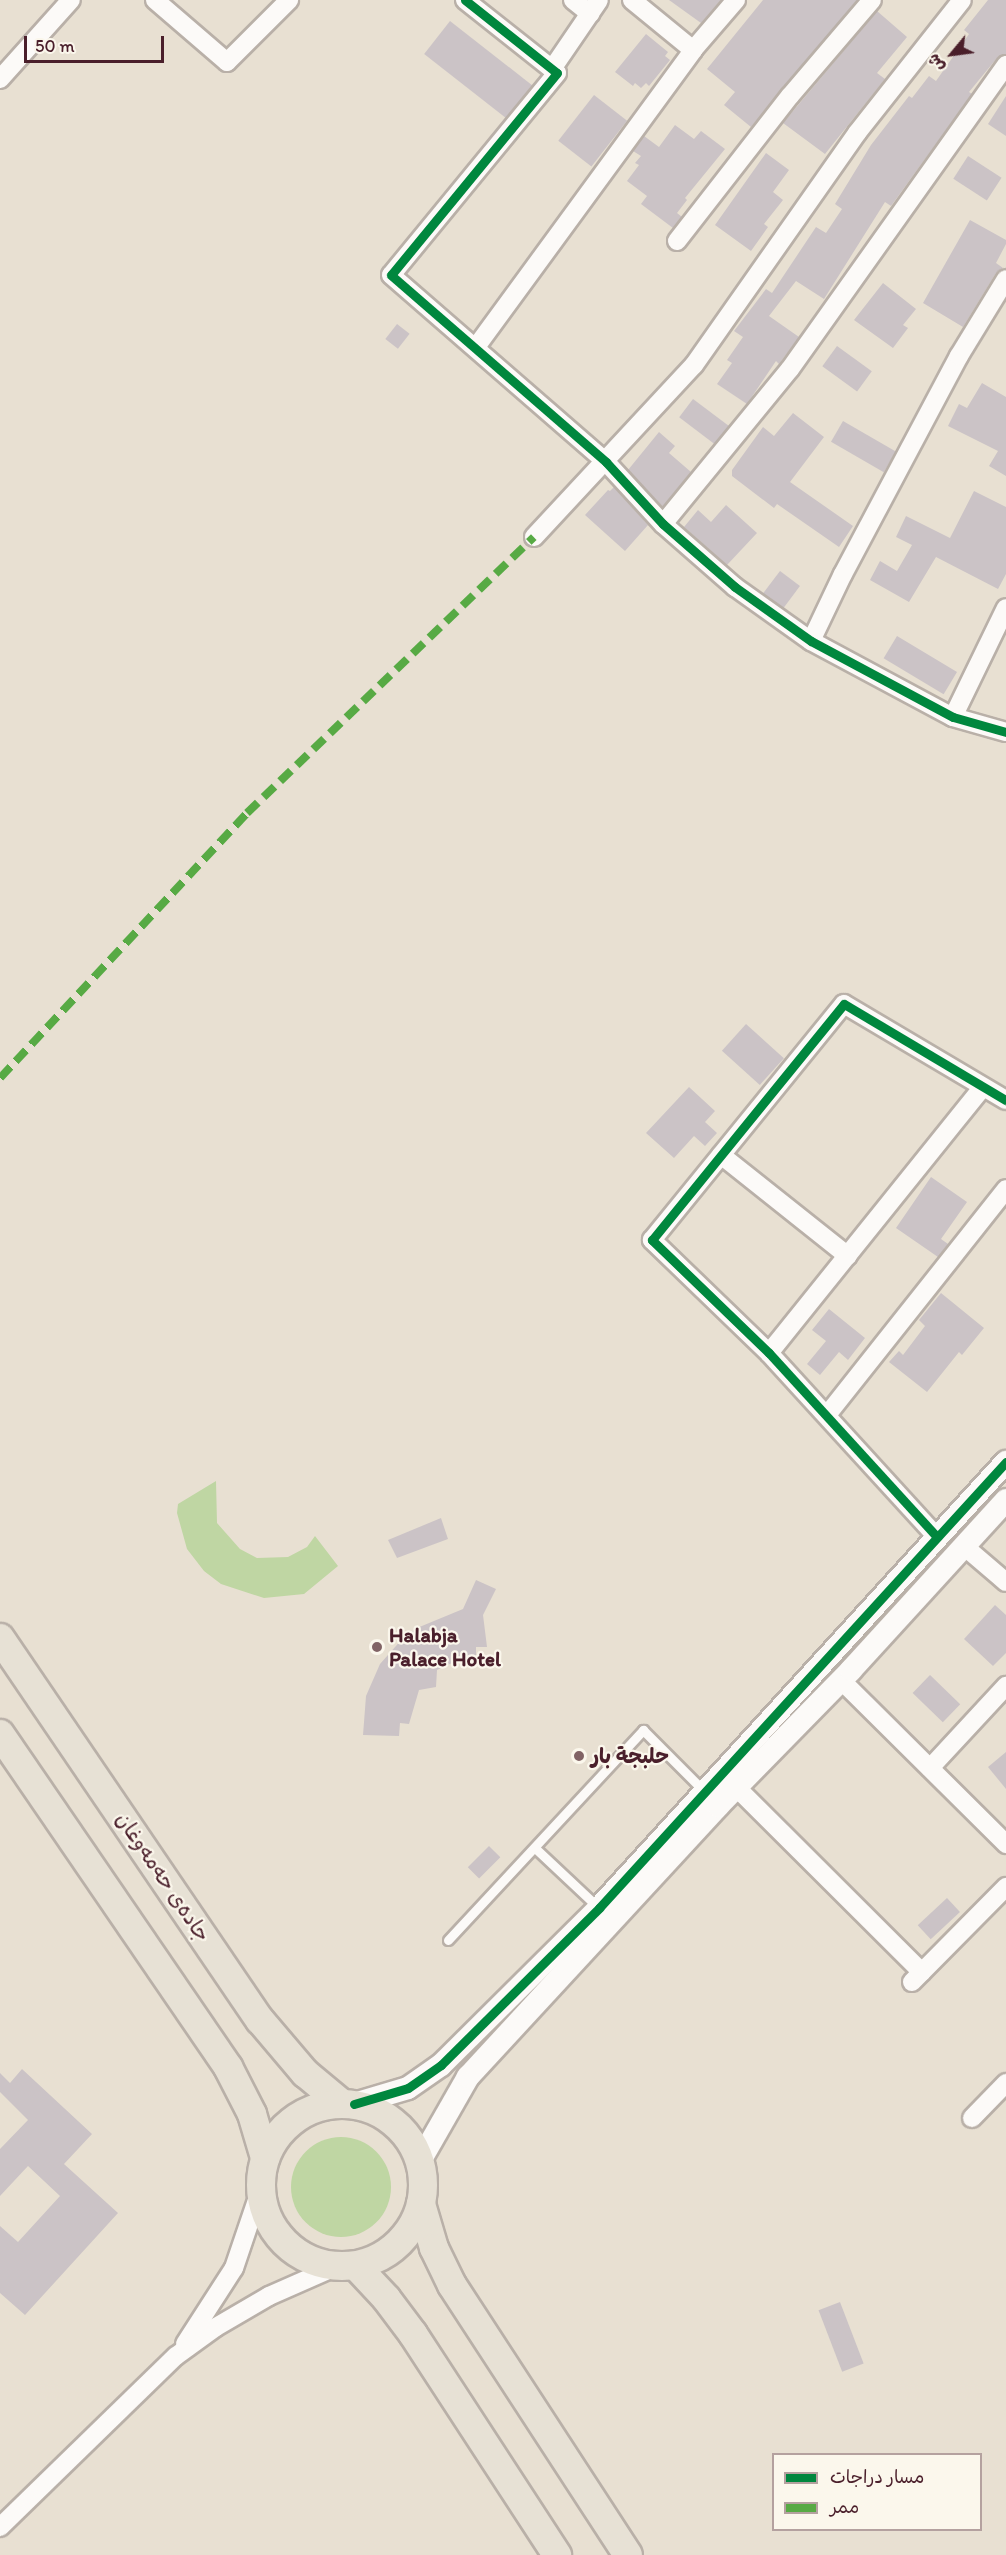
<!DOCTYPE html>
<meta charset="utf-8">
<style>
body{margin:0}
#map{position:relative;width:1006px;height:2555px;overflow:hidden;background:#e8e0d2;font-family:Itim,"Playpen Sans Arabic",sans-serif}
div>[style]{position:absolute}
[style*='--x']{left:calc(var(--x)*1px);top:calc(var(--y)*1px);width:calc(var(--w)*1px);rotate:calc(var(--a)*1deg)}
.green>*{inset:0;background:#bfd6a3}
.round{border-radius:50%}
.building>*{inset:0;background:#cbc3c6;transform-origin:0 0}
.roads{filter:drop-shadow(2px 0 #b9b0a8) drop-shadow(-2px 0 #b9b0a8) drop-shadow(0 2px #b9b0a8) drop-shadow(0 -2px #b9b0a8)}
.service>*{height:9px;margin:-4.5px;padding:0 4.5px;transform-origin:4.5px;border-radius:4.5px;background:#fcfaf8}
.minor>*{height:18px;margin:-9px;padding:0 9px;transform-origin:9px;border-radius:9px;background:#fcfaf8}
.tertiary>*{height:22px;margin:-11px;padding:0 11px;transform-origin:11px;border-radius:11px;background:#fcfaf8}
.primary>*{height:28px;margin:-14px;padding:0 14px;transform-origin:14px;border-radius:14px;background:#e7e1d5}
.primary>.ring{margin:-14px;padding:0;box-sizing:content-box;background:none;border:28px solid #e7e1d5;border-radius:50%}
.quiet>*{height:8px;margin-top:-4px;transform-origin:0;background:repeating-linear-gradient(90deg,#57aa44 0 15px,transparent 0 23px)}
.cycleway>*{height:9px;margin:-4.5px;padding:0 4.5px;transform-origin:4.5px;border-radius:4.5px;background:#00873e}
.dots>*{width:16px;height:16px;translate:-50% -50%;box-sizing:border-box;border:3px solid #fbf7ec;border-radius:50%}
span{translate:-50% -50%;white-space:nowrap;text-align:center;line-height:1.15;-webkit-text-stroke:4.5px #fbf7ec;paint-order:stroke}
.poi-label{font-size:21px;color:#4a1f2b;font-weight:700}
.left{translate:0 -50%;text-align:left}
.street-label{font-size:21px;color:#4a1f2b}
.legend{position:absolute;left:772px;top:2453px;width:210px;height:78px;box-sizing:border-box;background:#fbf7ec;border:2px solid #b4a19f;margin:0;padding:8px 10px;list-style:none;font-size:18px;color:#4a1f2b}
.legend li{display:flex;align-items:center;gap:12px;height:30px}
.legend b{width:30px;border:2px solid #b4a19f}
.north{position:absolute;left:922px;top:24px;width:60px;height:60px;-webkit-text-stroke:4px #fbf7ec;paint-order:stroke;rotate:241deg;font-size:16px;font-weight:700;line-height:24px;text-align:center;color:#4a1f2b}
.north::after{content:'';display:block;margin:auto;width:21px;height:27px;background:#4a1f2b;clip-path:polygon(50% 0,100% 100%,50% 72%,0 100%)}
.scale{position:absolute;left:24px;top:36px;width:140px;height:27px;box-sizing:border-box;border:3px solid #4a1f2b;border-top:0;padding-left:8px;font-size:18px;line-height:21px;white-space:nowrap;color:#4a1f2b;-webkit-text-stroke:4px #fbf7ec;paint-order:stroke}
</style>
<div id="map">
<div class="green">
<div style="clip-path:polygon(216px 1481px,217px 1523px,240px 1549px,257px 1558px,288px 1557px,307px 1547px,315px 1536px,338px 1566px,304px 1594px,264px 1598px,221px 1584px,204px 1571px,187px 1549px,177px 1513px,178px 1504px)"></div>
<div class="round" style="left:291px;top:2137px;width:100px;height:100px"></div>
</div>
<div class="building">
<div style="clip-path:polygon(669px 0,721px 0,701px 23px)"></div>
<div style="clip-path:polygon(763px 0,857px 0,751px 127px,724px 105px,735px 92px,707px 69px)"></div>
<div style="clip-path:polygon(988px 0,1006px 0,1006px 54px,997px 58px,969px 92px,972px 94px,891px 206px,885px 202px,824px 299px,796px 281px,769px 316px,799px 337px,779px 364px,776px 361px,747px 404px,717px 384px,732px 363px,727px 360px,743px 337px,734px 331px,766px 289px,772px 293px,816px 227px,826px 233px,842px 209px,835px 204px,871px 145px,909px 96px,912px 98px,929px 76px,936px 81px,969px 34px,964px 30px)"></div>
<div style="clip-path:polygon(877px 11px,907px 37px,877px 73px,885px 79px,825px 154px,783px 123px)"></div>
<div style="left:450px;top:21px;width:105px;height:42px;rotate:38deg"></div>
<div style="clip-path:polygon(646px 34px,668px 52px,665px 56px,670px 60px,649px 86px,646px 83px,641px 88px,635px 83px,633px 86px,615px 72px)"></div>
<div style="left:594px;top:95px;width:42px;height:58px;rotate:38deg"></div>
<div style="clip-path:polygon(1006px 96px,1006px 136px,988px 124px)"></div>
<div style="clip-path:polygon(675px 125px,694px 139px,701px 131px,725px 149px,685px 198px,687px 200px,677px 213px,682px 217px,673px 228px,641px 204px,647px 196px,627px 181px,639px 165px,635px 163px,641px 156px,633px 151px,644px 136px,659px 147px)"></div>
<div style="clip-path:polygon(766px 153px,789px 170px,773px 192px,783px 200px,764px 224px,768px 227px,751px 251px,715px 225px)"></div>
<div style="left:968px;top:156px;width:40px;height:27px;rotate:33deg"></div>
<div style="clip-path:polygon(970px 220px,1006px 240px,1006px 244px,996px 263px,1003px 268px,996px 273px,963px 327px,923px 303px)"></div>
<div style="clip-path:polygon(883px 283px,916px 309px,903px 325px,908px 328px,893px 348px,854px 320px)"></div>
<div style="left:397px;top:324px;width:16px;height:19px;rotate:38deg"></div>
<div style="left:837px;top:346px;width:43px;height:25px;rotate:36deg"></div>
<div style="clip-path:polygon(982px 383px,1006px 397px,1006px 476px,989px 466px,998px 451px,948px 426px,959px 404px,967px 408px)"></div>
<div style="left:693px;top:399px;width:45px;height:23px;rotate:37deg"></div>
<div style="clip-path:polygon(793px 413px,824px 437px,790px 482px,853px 526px,839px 547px,777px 504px,774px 508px,732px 476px,732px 470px,763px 427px,774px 436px)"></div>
<div style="left:843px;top:421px;width:61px;height:24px;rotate:30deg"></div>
<div style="clip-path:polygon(659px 432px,675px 446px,669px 453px,691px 472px,663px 507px,628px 470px)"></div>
<div style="clip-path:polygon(614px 487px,648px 525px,625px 551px,585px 515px,608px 490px,610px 491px)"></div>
<div style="clip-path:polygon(974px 491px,1006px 507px,1006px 574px,998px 589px,936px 557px,909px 602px,870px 580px,880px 561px,897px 571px,912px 545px,896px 537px,906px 516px,950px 538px)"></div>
<div style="clip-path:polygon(726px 505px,757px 533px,727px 565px,684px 527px,698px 510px,711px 522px)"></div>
<div style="left:780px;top:571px;width:25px;height:28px;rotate:37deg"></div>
<div style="left:897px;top:636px;width:70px;height:26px;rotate:31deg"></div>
<div style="left:746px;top:1024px;width:51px;height:36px;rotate:42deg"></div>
<div style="clip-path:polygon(689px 1087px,715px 1111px,705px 1122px,717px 1133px,705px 1146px,694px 1136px,674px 1158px,646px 1133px)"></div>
<div style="clip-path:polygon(931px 1177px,967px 1202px,941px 1239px,948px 1244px,938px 1257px,896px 1228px)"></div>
<div style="clip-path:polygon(941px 1293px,984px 1328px,962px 1355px,959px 1352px,927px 1392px,889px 1362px,899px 1351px,903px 1355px,925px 1326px,919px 1320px)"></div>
<div style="clip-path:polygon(829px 1309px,865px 1338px,848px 1360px,839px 1352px,820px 1375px,807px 1364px,826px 1341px,812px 1330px)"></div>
<div style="clip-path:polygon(441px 1518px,448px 1539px,397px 1558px,388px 1540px)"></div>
<div style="clip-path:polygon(476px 1580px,496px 1589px,483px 1615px,487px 1647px,476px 1647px,476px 1657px,454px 1662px,437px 1670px,436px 1687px,419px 1690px,409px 1724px,400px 1723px,399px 1736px,363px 1735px,366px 1696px,380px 1664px,403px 1638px,417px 1628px,463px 1609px)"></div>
<div style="clip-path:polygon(995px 1605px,1006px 1615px,1006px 1653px,993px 1666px,964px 1639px)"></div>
<div style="left:930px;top:1675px;width:42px;height:25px;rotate:44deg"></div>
<div style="clip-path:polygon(1006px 1752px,1006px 1789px,988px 1767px)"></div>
<div style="left:489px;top:1846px;width:16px;height:30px;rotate:45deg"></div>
<div style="left:947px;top:1898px;width:19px;height:40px;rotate:47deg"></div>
<div style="clip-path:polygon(22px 2069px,92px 2134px,64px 2164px,118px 2213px,25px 2315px,0 2293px,0 2226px,18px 2242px,60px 2196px,28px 2166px,0 2196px,0 2149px,28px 2120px,0 2092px,0 2073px,10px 2083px)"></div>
<div style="left:840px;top:2302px;width:66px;height:23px;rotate:69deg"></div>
</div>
<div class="roads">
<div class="service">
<div style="--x:535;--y:1848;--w:88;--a:43.2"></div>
<div style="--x:448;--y:1940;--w:287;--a:-47.1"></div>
<div style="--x:643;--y:1730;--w:86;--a:45"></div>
</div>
<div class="minor">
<div style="--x:155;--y:0;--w:95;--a:40.7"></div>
<div style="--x:227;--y:62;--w:88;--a:-45"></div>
<div style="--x:465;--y:0;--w:117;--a:38.4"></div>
<div style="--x:557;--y:73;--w:261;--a:129.4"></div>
<div style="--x:391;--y:275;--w:285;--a:41"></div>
<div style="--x:606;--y:462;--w:84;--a:47.4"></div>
<div style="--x:663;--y:524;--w:96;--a:41.2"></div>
<div style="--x:735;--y:587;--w:93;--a:35.4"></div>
<div style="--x:811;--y:641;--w:161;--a:28.2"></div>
<div style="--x:953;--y:717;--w:55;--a:15.8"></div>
<div style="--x:573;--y:0;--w:22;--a:39"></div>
<div style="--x:632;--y:0;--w:79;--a:39.3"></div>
<div style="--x:552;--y:69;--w:83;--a:-55.7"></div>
<div style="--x:0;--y:79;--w:106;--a:-48.1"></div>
<div style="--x:677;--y:241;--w:184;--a:-52.1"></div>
<div style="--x:790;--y:96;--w:126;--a:-49.5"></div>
<div style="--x:476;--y:347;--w:368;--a:-53.8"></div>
<div style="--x:693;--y:50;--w:66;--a:-49.3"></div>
<div style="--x:663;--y:524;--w:200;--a:-50.7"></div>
<div style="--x:790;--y:369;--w:373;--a:-54.6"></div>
<div style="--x:534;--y:537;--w:235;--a:-47.1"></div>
<div style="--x:694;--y:365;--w:284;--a:-54.9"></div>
<div style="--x:857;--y:133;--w:169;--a:-51.7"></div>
<div style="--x:811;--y:641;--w:74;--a:-64.5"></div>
<div style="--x:843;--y:574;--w:247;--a:-62"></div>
<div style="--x:959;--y:356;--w:90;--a:-58.6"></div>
<div style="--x:953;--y:717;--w:121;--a:-64.1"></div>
<div style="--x:721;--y:1155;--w:162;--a:38.5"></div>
<div style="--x:769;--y:1353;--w:341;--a:-51.2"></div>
<div style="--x:827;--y:1415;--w:288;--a:-51.6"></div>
<div style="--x:937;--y:1537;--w:249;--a:-132.4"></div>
<div style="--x:769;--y:1353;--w:163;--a:-136"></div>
<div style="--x:652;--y:1240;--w:304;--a:-50.9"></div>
<div style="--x:844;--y:1004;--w:188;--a:30.7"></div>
<div style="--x:964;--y:1546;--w:55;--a:40.6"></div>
<div style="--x:841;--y:1680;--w:233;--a:44.8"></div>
<div style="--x:930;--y:1768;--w:112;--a:-47.2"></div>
<div style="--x:727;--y:1778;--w:275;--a:44.9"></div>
<div style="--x:912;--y:1982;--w:134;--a:-45.3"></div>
<div style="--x:972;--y:2118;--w:49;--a:-45.8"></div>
<div style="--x:185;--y:2344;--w:90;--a:-57.2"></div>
<div style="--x:234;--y:2268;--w:81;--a:-71.3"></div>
<div style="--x:0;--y:2527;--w:245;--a:-44.2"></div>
<div style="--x:176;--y:2356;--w:49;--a:-35.9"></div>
<div style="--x:216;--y:2327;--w:61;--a:-30.3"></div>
<div style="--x:269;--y:2296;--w:72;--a:-23.7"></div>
</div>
<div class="tertiary">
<div style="--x:354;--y:2104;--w:56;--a:-16.5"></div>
<div style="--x:408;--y:2088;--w:40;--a:-34.9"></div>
<div style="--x:441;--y:2065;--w:223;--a:-44.8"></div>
<div style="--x:599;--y:1908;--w:604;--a:-47.62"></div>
<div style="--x:420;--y:2161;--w:97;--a:-60.3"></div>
<div style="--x:468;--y:2077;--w:369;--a:-47.3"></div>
<div style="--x:718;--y:1806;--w:190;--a:-45.6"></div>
<div style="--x:851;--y:1670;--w:230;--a:-47.6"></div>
</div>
<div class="primary">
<div style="--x:0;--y:1638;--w:462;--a:55.8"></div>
<div style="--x:260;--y:2020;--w:70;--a:49.7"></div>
<div style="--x:305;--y:2073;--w:47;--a:39.8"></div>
<div style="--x:0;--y:1734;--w:404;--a:55.6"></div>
<div style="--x:228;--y:2067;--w:53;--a:62.9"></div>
<div style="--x:252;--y:2114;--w:46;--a:73.5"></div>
<div class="ring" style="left:261px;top:2104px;width:134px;height:134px"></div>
<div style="--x:421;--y:2204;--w:46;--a:73.5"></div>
<div style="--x:434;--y:2248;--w:41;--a:64.1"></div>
<div style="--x:452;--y:2285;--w:322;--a:56.9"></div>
<div style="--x:356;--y:2266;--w:44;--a:46.8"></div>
<div style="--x:386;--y:2298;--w:45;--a:53.1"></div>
<div style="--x:413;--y:2334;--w:264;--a:56.9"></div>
</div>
</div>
<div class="quiet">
<div style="--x:0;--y:1078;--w:362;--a:-47"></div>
<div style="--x:247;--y:813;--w:398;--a:-43.9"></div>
</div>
<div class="cycleway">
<div style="--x:465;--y:0;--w:117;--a:38.4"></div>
<div style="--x:557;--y:73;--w:261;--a:129.4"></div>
<div style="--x:391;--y:275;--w:285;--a:41"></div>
<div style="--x:606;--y:462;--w:84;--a:47.4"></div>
<div style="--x:663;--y:524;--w:96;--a:41.2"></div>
<div style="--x:735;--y:587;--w:93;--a:35.4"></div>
<div style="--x:811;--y:641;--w:161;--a:28.2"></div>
<div style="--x:953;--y:717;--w:55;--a:15.8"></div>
<div style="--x:937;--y:1537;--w:249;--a:-132.4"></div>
<div style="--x:769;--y:1353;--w:163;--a:-136"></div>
<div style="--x:652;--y:1240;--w:304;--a:-50.9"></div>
<div style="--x:844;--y:1004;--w:188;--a:30.7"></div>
<div style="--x:354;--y:2104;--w:56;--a:-16.5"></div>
<div style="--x:408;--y:2088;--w:40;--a:-34.9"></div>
<div style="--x:441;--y:2065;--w:223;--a:-44.8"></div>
<div style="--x:599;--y:1908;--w:604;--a:-47.62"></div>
</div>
<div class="dots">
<div style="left:377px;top:1647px;background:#816365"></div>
<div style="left:579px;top:1756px;background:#816365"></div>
</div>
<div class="poi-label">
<span class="left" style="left:389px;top:1647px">Halabja<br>Palace Hotel</span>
<span class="left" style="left:591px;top:1756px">حلبجة بار</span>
</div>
<div class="street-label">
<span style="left:163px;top:1877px;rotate:56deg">جادەی حەمەوغان</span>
</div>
<ul class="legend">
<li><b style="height:8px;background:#00873e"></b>مسار دراجات</li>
<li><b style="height:8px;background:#57aa44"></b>ممر</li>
</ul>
<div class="north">ش</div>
<div class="scale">50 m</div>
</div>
